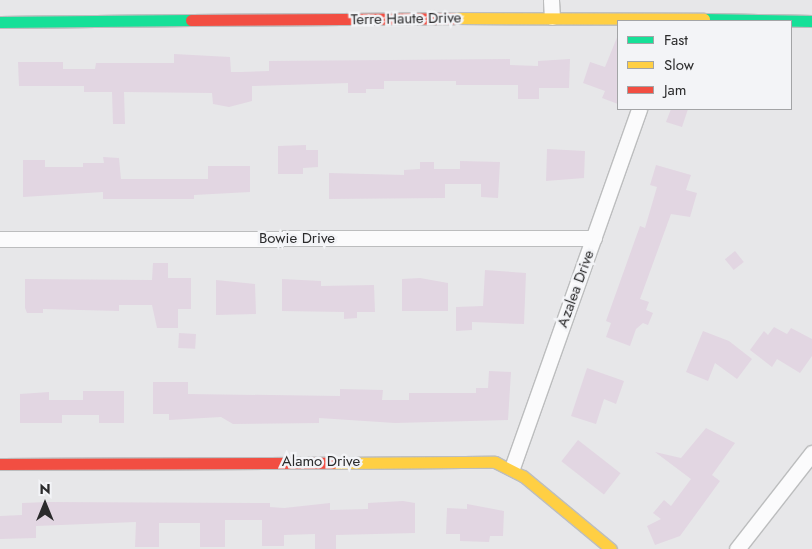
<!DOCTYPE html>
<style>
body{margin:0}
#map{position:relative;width:812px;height:549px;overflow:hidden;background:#e7e7e9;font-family:Jost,sans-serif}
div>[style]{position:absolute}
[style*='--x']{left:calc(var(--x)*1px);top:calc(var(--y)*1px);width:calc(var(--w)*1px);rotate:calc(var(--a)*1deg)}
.building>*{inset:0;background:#e2d6e2;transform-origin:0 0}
.roads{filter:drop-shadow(1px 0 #bcbdbe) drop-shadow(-1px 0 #bcbdbe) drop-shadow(0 1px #bcbdbe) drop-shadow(0 -1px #bcbdbe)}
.street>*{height:15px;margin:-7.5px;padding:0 7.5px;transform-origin:7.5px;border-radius:7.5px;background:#fbfbfc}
.fast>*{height:11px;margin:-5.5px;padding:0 5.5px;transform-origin:5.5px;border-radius:5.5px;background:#16e098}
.slow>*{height:11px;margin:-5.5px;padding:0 5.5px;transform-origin:5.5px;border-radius:5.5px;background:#ffcf43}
.jam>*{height:11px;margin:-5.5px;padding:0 5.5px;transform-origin:5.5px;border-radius:5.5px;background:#f24e42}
span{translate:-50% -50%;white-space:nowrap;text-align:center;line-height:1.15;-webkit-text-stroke:5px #f3f4f7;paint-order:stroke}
.street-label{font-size:15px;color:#2b2b2c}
.legend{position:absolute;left:617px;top:20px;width:175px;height:90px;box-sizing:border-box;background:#f3f4f7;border:1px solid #a3a4a6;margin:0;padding:6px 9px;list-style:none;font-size:15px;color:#2b2b2c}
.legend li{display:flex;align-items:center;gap:10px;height:25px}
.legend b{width:25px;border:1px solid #a3a4a6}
.north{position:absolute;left:20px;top:479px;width:50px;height:50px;-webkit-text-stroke:4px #f3f4f7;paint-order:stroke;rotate:0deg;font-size:14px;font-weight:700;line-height:20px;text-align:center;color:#2b2b2c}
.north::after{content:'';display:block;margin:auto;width:18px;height:22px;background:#2b2b2c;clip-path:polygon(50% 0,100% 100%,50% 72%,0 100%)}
</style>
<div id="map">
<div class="building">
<div style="clip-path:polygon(618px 35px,618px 104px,602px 98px,605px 91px,583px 83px,590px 62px,605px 67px)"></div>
<div style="clip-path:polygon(174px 54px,230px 57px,231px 72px,241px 72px,269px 71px,269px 61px,510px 59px,510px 65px,538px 66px,538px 61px,570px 59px,569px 88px,539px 88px,539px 99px,518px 99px,518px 85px,456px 85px,456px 81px,384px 81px,384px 89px,366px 89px,366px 93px,348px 93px,348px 83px,252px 86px,252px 101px,229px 107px,213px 104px,212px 93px,124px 92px,125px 124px,113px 124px,112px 92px,84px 92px,84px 86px,19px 86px,18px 62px,63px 62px,63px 69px,95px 69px,96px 63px,174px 63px)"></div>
<div style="clip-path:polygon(671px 109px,688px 109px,682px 127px,666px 122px)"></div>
<div style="clip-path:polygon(306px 145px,306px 150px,318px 150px,318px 167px,303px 168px,303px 174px,278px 174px,278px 146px)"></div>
<div style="clip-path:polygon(547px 149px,585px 151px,584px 178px,546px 181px)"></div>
<div style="clip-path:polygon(103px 157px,119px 158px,121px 179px,208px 179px,208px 166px,250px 166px,250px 192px,194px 195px,194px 199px,103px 199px,103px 192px,23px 197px,23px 160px,45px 160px,45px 167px,83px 167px,83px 163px,104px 163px)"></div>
<div style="clip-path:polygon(460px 161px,500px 162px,498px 198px,481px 197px,481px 184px,445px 184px,445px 198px,329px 199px,329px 173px,404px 175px,404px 170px,420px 169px,420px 162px,434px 162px,434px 169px,460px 169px)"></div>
<div style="clip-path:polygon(656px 165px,691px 175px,686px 190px,697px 193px,690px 217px,671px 214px,640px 299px,649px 302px,646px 310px,653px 313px,648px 325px,643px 323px,636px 329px,630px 346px,606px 337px,611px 323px,606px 321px,640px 226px,645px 228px,657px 187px,650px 185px)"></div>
<div style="left:735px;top:251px;width:14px;height:13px;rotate:51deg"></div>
<div style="clip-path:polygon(153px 263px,168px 263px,168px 278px,191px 278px,191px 309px,178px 309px,178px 328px,157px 328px,152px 305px,119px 305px,119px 311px,43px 309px,43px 313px,27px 313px,25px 308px,25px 279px,152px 280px)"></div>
<div style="clip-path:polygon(485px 270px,526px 273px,524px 324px,472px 322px,472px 330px,456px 331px,456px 307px,483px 306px)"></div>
<div style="clip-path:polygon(420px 278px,448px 283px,448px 311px,402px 311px,402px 279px)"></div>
<div style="clip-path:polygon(282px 279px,321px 281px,321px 286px,374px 285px,375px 312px,357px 312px,357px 318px,344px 319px,344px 312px,282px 311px)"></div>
<div style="clip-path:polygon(216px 280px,255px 284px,256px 314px,216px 315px)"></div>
<div style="clip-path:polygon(774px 327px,787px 334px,791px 328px,812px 339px,812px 356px,800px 373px,777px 359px,772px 367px,750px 350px,764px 331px,768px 335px)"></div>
<div style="clip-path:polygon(703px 331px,729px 341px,752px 359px,737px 379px,715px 363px,708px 381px,686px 372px)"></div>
<div style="left:179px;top:333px;width:17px;height:15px;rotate:3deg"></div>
<div style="clip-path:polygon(587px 368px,624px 381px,616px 404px,604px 399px,596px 424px,571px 416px)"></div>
<div style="clip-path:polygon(489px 371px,511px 372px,508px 420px,395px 423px,319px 418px,319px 423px,233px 424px,221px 417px,169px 420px,169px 414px,153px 414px,153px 382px,188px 382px,188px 394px,340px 396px,340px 389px,383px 390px,382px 400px,409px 400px,409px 393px,476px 393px,476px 388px,488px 388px)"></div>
<div style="clip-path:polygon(83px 391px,124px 391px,124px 423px,99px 423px,99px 415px,62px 415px,62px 423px,20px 423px,20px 394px,49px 392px,49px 400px,83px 400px)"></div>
<div style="clip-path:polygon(706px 428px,735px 443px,712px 475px,720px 481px,680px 536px,655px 545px,647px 526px,661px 519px,653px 513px,664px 500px,671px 506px,691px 479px,655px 452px,681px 458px)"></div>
<div style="left:578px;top:440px;width:54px;height:27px;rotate:38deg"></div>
<div style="clip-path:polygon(48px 502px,270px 503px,270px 507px,284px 508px,330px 503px,330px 510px,368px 509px,368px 503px,403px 501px,415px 503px,415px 533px,336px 535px,336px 549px,315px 549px,315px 534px,284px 535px,284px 546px,262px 546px,262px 520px,225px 520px,225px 547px,200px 547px,200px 523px,159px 523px,159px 547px,135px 547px,136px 522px,36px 526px,36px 538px,0 539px,0 516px,22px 515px,22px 503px)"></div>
<div style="clip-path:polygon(467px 504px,504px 511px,503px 536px,490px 536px,489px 542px,460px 541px,460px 534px,446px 534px,447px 508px,467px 509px)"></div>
</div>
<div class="roads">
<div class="street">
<div style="--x:551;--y:0;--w:17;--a:87"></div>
<div style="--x:0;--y:239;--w:594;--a:-0.1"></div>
<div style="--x:512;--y:468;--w:381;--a:-70.5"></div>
<div style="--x:737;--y:549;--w:122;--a:-52"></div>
</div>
<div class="fast">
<div style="--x:704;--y:19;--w:108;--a:1.1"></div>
<div style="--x:0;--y:22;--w:191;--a:-0.6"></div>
</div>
<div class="slow">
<div style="--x:454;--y:18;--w:250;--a:0.2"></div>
<div style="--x:333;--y:463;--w:162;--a:-0.4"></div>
<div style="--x:495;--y:462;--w:31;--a:27"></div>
<div style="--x:523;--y:476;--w:114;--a:39.7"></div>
</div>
<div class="jam">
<div style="--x:191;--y:20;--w:263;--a:-0.4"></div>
<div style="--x:0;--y:464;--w:333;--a:-0.2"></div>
</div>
</div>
<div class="street-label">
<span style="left:406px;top:19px;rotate:-1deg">Terre Haute Drive</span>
<span style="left:297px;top:239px">Bowie Drive</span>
<span style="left:576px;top:289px;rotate:-70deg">Azalea Drive</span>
<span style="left:321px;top:462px">Alamo Drive</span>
</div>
<ul class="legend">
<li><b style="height:6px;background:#16e098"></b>Fast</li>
<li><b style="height:6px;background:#ffcf43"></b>Slow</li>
<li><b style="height:6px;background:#f24e42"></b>Jam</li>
</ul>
<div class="north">N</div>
</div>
